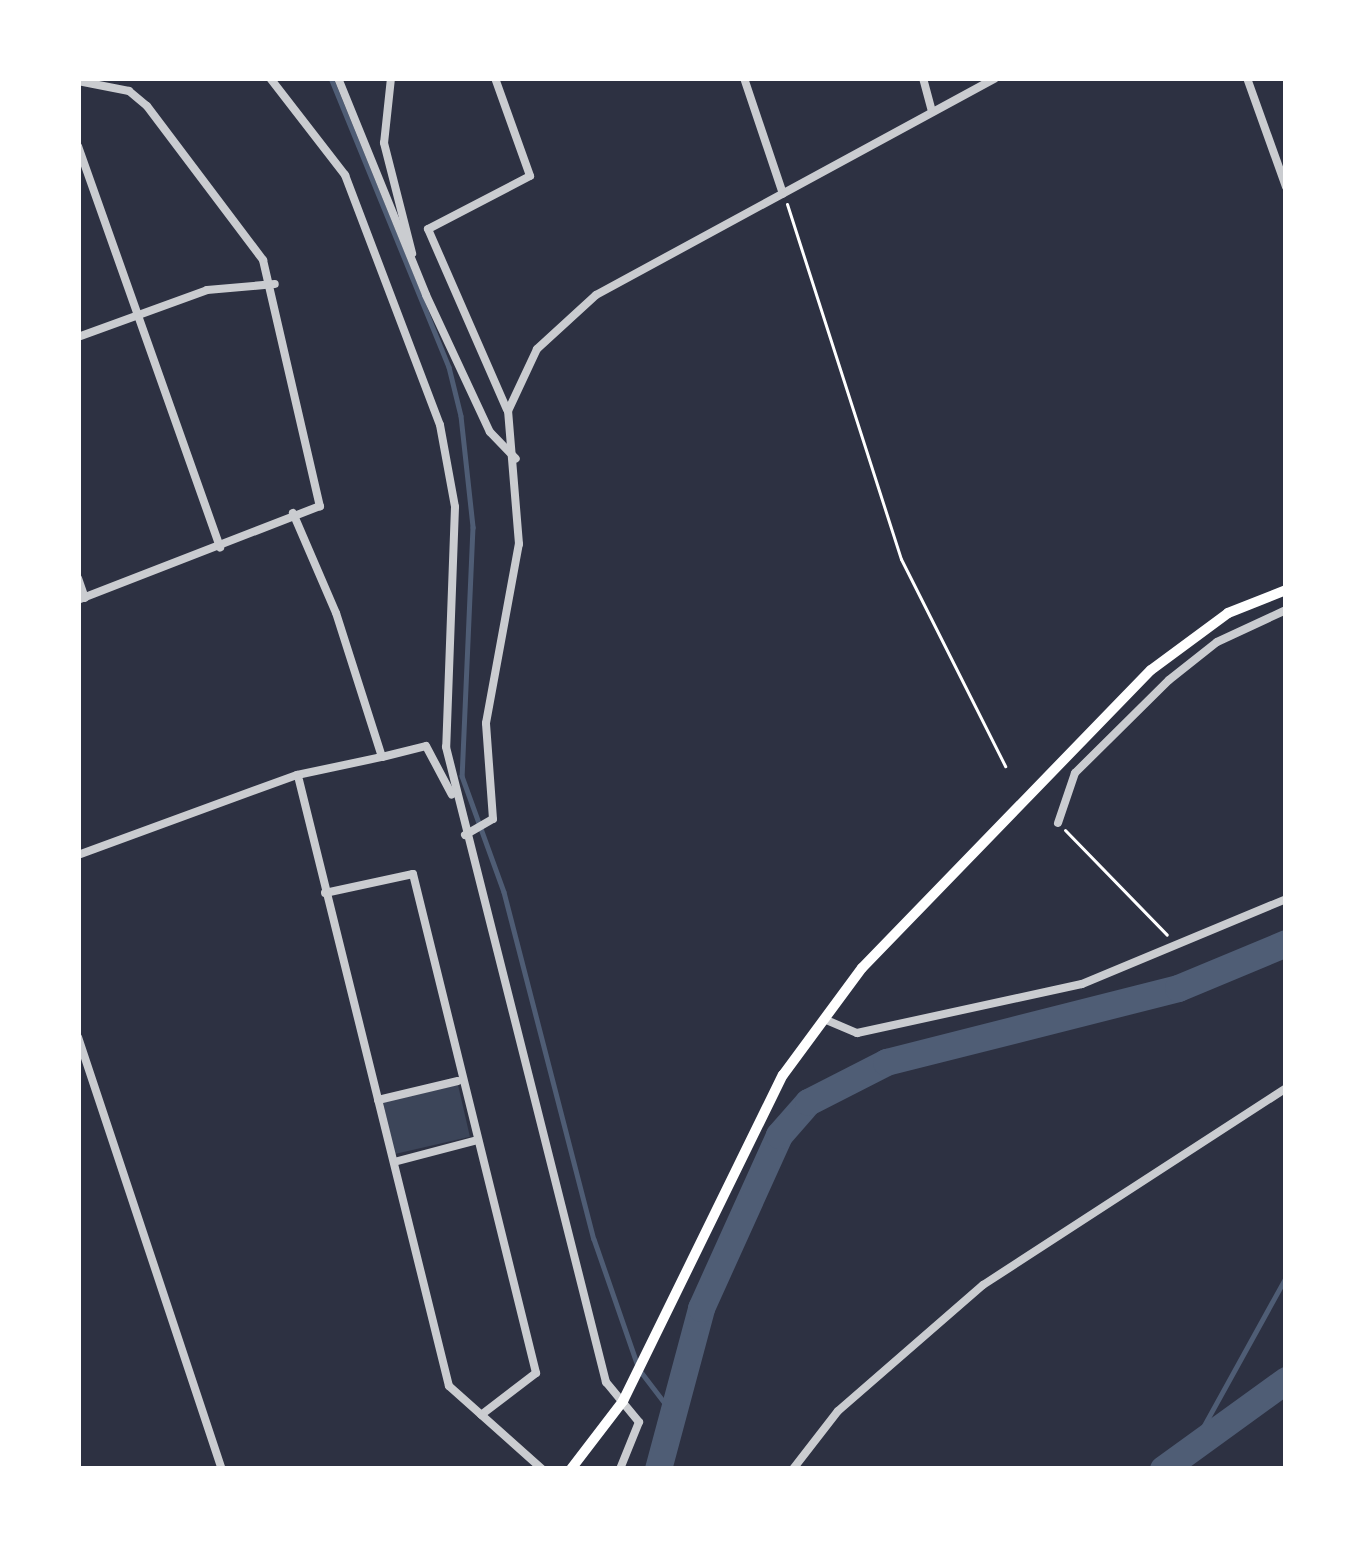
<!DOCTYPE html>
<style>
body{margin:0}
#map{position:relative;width:1364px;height:1547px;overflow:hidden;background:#2d3142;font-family:Quicksand,sans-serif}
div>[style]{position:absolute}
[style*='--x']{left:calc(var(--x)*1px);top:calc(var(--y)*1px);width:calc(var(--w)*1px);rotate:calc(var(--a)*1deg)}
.green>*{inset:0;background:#3c4559;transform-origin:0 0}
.stream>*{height:4.5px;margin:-2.25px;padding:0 2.25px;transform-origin:2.25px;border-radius:2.25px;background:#4f5d75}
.river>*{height:27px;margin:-13.5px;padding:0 13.5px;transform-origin:13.5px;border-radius:13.5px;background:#4f5d75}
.path>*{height:3px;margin:-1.5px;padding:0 1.5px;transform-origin:1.5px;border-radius:1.5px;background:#fff}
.minor>*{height:8px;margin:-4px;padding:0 4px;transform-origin:4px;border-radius:4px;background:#caccd0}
.primary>*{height:10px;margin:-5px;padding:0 5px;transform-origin:5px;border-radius:5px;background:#fff}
span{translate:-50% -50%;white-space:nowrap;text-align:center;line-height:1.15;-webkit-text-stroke:9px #fff;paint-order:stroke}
.frame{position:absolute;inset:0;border:81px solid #fff;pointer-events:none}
</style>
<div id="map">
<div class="green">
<div style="left:458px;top:1085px;width:53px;height:77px;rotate:77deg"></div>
</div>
<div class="stream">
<div style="--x:331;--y:78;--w:312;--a:67.8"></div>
<div style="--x:449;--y:367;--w:50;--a:76.2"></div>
<div style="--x:461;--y:416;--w:112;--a:83.8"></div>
<div style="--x:473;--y:527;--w:249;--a:92.5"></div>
<div style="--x:462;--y:776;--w:123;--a:70.1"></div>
<div style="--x:504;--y:892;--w:358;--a:75.5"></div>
<div style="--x:594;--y:1239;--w:131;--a:70.9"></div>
<div style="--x:642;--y:1373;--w:48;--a:52.7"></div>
<div style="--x:1191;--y:1449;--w:196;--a:-61.1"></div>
</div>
<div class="river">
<div style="--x:658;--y:1469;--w:167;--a:-75"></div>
<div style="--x:701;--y:1308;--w:190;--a:-65.7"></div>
<div style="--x:779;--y:1135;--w:44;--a:-48.7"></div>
<div style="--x:808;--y:1102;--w:88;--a:-27.1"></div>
<div style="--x:886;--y:1062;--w:301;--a:-14.2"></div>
<div style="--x:1178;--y:988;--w:117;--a:-22.6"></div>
<div style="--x:1163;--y:1469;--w:152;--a:-35.9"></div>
</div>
<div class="path">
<div style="--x:787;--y:204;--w:373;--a:72.2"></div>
<div style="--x:901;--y:559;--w:232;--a:63.3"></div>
<div style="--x:1065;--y:830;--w:146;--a:45.8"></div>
</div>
<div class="minor">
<div style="--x:270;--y:78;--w:123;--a:52.3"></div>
<div style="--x:345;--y:175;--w:267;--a:69.2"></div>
<div style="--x:440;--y:425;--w:83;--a:79.6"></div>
<div style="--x:455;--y:507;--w:240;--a:92.1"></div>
<div style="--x:446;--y:747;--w:655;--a:75.86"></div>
<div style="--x:606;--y:1382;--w:52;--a:50.5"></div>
<div style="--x:639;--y:1422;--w:51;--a:112"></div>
<div style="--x:338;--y:78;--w:234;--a:67.9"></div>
<div style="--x:426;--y:295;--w:151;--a:65"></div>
<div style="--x:490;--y:432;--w:37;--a:46"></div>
<div style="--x:391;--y:78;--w:65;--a:96.1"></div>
<div style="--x:384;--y:143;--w:114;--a:75.7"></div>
<div style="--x:495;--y:78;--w:104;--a:70.3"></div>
<div style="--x:530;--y:176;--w:115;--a:152.5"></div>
<div style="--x:428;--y:229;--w:197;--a:66.4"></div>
<div style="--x:744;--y:78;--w:122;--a:71.4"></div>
<div style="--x:923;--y:78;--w:35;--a:75"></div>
<div style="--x:1247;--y:78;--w:116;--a:70.3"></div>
<div style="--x:78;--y:81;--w:52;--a:11.1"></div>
<div style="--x:129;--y:91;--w:23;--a:40"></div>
<div style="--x:147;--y:106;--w:193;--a:53"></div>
<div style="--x:263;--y:260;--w:253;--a:77"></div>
<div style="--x:320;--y:506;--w:260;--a:158.8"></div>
<div style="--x:78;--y:146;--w:426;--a:70.5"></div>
<div style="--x:78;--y:337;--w:137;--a:-20"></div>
<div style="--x:207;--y:290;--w:68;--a:-5"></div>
<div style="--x:78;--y:578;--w:21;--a:71"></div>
<div style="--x:382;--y:757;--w:45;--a:-14"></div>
<div style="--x:426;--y:746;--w:55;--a:62"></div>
<div style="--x:299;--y:780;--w:624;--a:76.1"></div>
<div style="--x:449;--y:1386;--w:125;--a:41.7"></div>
<div style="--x:1058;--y:823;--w:53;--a:-71.2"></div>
<div style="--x:1075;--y:773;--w:132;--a:-44.7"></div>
<div style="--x:1169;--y:680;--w:61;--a:-38.4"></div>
<div style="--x:1217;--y:642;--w:76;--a:-24.9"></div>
<div style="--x:465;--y:835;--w:32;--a:-30"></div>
<div style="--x:493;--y:819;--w:96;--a:-94.2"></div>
<div style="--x:486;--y:723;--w:182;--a:-79.6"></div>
<div style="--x:519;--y:544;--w:133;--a:-94.7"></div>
<div style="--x:508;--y:411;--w:68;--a:-64.9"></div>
<div style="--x:537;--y:349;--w:80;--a:-42.5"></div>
<div style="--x:596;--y:295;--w:454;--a:-28.5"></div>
<div style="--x:78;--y:855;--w:233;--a:-20.1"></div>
<div style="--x:297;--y:775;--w:87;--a:-12"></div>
<div style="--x:382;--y:757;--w:151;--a:-107.7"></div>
<div style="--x:336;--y:613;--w:109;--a:-113.3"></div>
<div style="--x:325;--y:893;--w:90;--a:-12.2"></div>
<div style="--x:413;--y:874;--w:514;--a:76.15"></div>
<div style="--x:536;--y:1373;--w:69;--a:142.6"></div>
<div style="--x:824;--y:1019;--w:36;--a:23"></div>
<div style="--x:857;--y:1033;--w:230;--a:-12.3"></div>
<div style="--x:1082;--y:984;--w:221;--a:-22.6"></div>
<div style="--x:78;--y:1037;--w:455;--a:71.6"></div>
<div style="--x:378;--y:1100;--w:82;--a:-13.4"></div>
<div style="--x:394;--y:1162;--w:83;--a:-14.7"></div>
<div style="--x:793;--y:1469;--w:73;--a:-52.2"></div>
<div style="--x:838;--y:1411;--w:192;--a:-41"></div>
<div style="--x:983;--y:1285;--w:361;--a:-33"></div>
</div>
<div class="primary">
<div style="--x:571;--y:1469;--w:86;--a:-52.6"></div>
<div style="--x:623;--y:1401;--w:363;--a:-63.9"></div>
<div style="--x:783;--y:1075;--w:133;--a:-53.6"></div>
<div style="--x:862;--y:968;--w:415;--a:-45.9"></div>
<div style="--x:1151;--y:670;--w:96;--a:-36.5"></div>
<div style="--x:1228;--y:613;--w:62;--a:-21.6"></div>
</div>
<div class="frame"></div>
</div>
